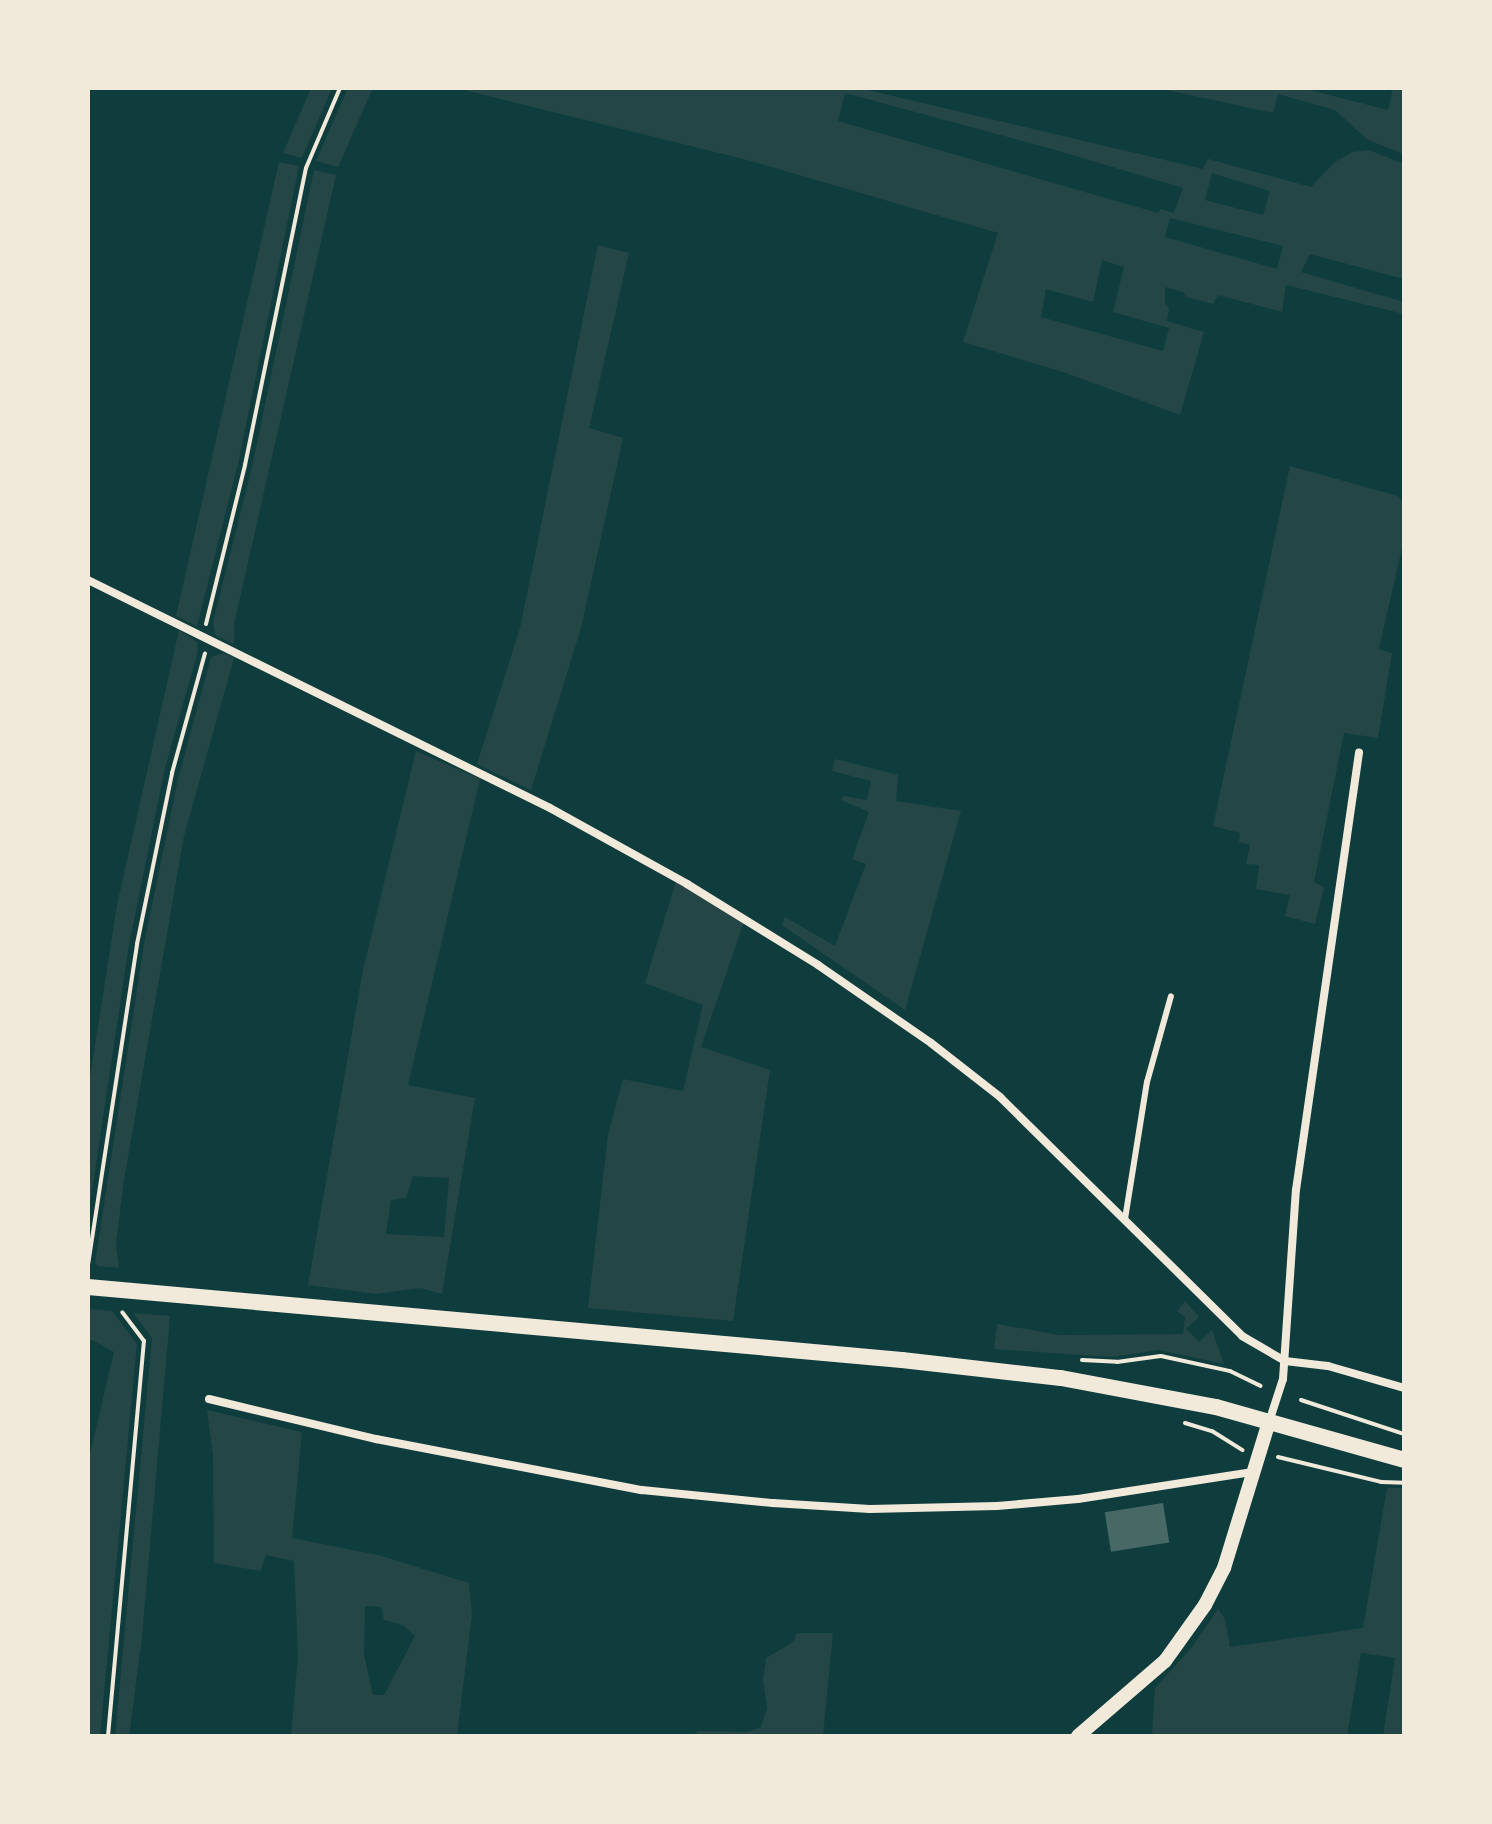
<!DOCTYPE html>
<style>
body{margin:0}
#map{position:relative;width:1492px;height:1824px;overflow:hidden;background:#0f3d3e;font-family:Roboto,sans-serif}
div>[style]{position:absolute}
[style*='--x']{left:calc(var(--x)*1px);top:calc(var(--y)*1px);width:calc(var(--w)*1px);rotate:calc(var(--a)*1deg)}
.green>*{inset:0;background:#244646}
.building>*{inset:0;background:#486865;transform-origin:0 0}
.path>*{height:4px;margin:-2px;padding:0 2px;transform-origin:2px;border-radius:2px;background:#f1e9da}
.service>*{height:6px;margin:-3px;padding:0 3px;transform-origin:3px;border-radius:3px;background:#f1e9da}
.minor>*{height:8px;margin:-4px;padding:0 4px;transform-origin:4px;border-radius:4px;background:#f1e9da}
.tertiary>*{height:14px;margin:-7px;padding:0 7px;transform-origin:7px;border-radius:7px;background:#f1e9da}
.secondary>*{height:16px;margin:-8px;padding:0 8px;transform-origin:8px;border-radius:8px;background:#f1e9da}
span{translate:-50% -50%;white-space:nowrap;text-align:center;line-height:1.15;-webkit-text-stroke:8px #f1e9da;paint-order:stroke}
.frame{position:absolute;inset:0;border:90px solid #f1e9da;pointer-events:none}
</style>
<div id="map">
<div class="green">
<div style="clip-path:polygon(311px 88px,332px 88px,302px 158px,283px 153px)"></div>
<div style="clip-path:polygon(348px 88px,373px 88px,338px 167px,316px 161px)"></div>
<div style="clip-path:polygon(evenodd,457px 88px,859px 88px,1203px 169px,1208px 159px,1311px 187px,1335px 162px,1352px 152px,1369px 150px,1404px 164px,1404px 279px,1310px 254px,1301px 272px,1404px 302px,1404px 314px,1286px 285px,1282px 312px,1218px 295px,1213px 304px,1186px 297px,1183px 292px,1165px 287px,1165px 303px,1169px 308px,1167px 321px,1204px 332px,1180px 415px,1066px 373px,963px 342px,998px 233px,751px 161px,457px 88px,845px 93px,1052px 149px,1183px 188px,1174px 213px,1161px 209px,1158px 213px,838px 121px,845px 93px,457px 88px,1212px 173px,1270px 191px,1263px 215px,1205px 200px,1212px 173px,457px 88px,1170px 218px,1283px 246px,1277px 269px,1165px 237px,1170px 218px,457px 88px,1102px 260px,1124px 267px,1113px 312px,1169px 328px,1163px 351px,1041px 317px,1046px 289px,1093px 302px,1102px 260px)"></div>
<div style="clip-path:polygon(1158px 88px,1302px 88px,1388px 110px,1393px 88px,1404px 88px,1404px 154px,1368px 140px,1335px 110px,1278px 94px,1273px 113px)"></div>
<div style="clip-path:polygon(279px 162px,299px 166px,238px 464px,197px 626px,176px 616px)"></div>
<div style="clip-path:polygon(314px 170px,336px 175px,234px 624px,234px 644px,215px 635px,213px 622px,252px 467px)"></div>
<div style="clip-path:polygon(598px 245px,629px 253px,589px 428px,623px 438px,581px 628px,531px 790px,477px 764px,520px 628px)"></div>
<div style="clip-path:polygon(1290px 466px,1398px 496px,1404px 504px,1404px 539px,1379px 649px,1392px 653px,1378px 738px,1344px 733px,1314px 882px,1324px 887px,1315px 924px,1285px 916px,1290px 895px,1256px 889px,1259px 865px,1246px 864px,1250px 845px,1239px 842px,1240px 833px,1213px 826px)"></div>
<div style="clip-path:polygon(179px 630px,197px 642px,198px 651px,165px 768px,129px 945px,88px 1217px,88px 1090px,117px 905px)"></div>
<div style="clip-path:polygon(223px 653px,234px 658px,184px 836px,124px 1180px,116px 1244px,119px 1268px,98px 1266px,95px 1263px,144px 944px,178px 779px,211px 657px)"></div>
<div style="clip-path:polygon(evenodd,416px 751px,480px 779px,408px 1085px,475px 1098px,442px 1294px,420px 1288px,376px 1294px,308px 1285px,363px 970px,416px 751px,413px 1176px,449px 1178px,444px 1237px,386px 1234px,391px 1200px,406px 1198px,413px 1176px)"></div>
<div style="clip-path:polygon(835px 759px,898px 775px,896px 801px,961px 811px,905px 1010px,782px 925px,785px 917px,835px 946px,866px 864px,852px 859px,869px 812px,841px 800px,843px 796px,867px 800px,871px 781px,832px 771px)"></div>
<div style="clip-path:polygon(677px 878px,746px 916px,701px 1047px,770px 1070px,733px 1321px,588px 1308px,608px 1135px,623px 1079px,683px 1091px,703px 1005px,645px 983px)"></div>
<div style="clip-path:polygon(1185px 1301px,1199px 1317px,1186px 1329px,1199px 1342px,1212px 1330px,1224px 1364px,1159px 1350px,1111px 1357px,994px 1349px,997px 1324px,1060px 1335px,1183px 1334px,1185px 1317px,1177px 1311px)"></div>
<div style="clip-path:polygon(88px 1309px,112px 1311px,137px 1344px,100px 1736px,88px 1736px,88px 1462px,114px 1352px,88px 1338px)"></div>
<div style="clip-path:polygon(133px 1313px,170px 1316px,142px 1637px,129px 1736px,115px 1736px,152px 1338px)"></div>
<div style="clip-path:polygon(evenodd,207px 1410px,302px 1432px,292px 1538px,378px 1555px,469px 1583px,472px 1615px,457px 1736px,291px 1736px,298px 1656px,294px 1561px,266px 1555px,260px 1571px,214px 1563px,213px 1455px,207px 1410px,365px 1606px,381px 1607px,384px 1620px,403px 1625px,415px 1636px,384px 1695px,373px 1695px,364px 1655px,365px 1606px)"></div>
<div style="clip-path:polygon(1387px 1488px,1404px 1488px,1404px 1736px,1383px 1736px,1395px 1658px,1361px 1653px,1347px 1736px,1152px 1736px,1155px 1688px,1192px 1647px,1218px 1609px,1225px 1619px,1230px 1647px,1363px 1628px)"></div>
<div style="clip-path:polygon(797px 1633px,833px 1633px,823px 1736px,692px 1736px,698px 1731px,748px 1732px,761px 1727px,767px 1708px,763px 1681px,766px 1658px,793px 1642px)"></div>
</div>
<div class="building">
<div style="left:1163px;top:1503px;width:40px;height:59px;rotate:81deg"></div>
</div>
<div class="path">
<div style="--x:206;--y:624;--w:164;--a:-76.2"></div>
<div style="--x:245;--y:465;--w:303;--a:-78.4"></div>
<div style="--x:306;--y:168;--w:87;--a:-67"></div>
<div style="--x:88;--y:1265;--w:325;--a:-81.3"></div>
<div style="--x:137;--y:944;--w:175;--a:-78.4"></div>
<div style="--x:172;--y:773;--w:124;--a:-74.6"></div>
<div style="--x:1082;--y:1360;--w:35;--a:3"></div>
<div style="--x:1117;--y:1362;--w:44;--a:-7.8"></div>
<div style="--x:1161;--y:1356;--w:71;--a:12.3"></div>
<div style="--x:1230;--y:1371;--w:34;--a:26"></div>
<div style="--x:1301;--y:1400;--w:108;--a:18.3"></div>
<div style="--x:1185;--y:1423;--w:28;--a:17"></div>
<div style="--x:1212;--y:1431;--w:36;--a:32"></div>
<div style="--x:1278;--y:1457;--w:106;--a:13.6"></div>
<div style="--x:1381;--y:1482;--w:23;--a:2"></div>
<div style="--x:108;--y:1736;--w:397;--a:-84.8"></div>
<div style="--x:144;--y:1341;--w:36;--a:-127"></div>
</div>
<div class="service">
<div style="--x:1125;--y:1219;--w:139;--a:-80.9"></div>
<div style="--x:1147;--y:1082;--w:89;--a:-74.4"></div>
</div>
<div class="minor">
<div style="--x:88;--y:580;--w:515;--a:26.27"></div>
<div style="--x:550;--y:808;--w:157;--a:29"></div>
<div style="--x:687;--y:884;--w:154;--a:31.7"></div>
<div style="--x:818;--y:965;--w:137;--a:34.6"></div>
<div style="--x:931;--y:1043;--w:88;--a:38"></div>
<div style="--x:1000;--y:1097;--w:340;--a:44.6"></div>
<div style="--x:1242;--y:1336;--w:50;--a:30.2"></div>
<div style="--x:1285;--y:1361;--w:43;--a:6.6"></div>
<div style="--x:1328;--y:1366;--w:79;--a:16.1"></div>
<div style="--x:209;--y:1399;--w:172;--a:13.5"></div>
<div style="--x:376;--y:1439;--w:271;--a:10.9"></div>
<div style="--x:642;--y:1490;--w:132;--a:5.7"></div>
<div style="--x:773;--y:1503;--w:97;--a:3.5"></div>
<div style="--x:870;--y:1509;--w:127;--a:-1.4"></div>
<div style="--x:997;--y:1506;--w:81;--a:-4.9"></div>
<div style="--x:1078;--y:1499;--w:177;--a:-8.8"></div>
<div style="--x:1269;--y:1422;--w:45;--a:-72"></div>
<div style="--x:1283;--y:1379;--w:189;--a:-86.1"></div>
<div style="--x:1296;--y:1190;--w:442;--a:-81.8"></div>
</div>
<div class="tertiary">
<div style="--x:1078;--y:1736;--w:115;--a:-40.8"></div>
<div style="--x:1165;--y:1661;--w:69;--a:-54.5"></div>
<div style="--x:1205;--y:1605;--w:42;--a:-62.8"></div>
<div style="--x:1224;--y:1568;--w:153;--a:-72.9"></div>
</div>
<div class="secondary">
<div style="--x:88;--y:1287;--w:817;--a:5.12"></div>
<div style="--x:902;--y:1360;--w:160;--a:6.5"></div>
<div style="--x:1061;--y:1378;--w:158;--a:10.6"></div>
<div style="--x:1216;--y:1407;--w:195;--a:15.7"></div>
</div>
<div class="frame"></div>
</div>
